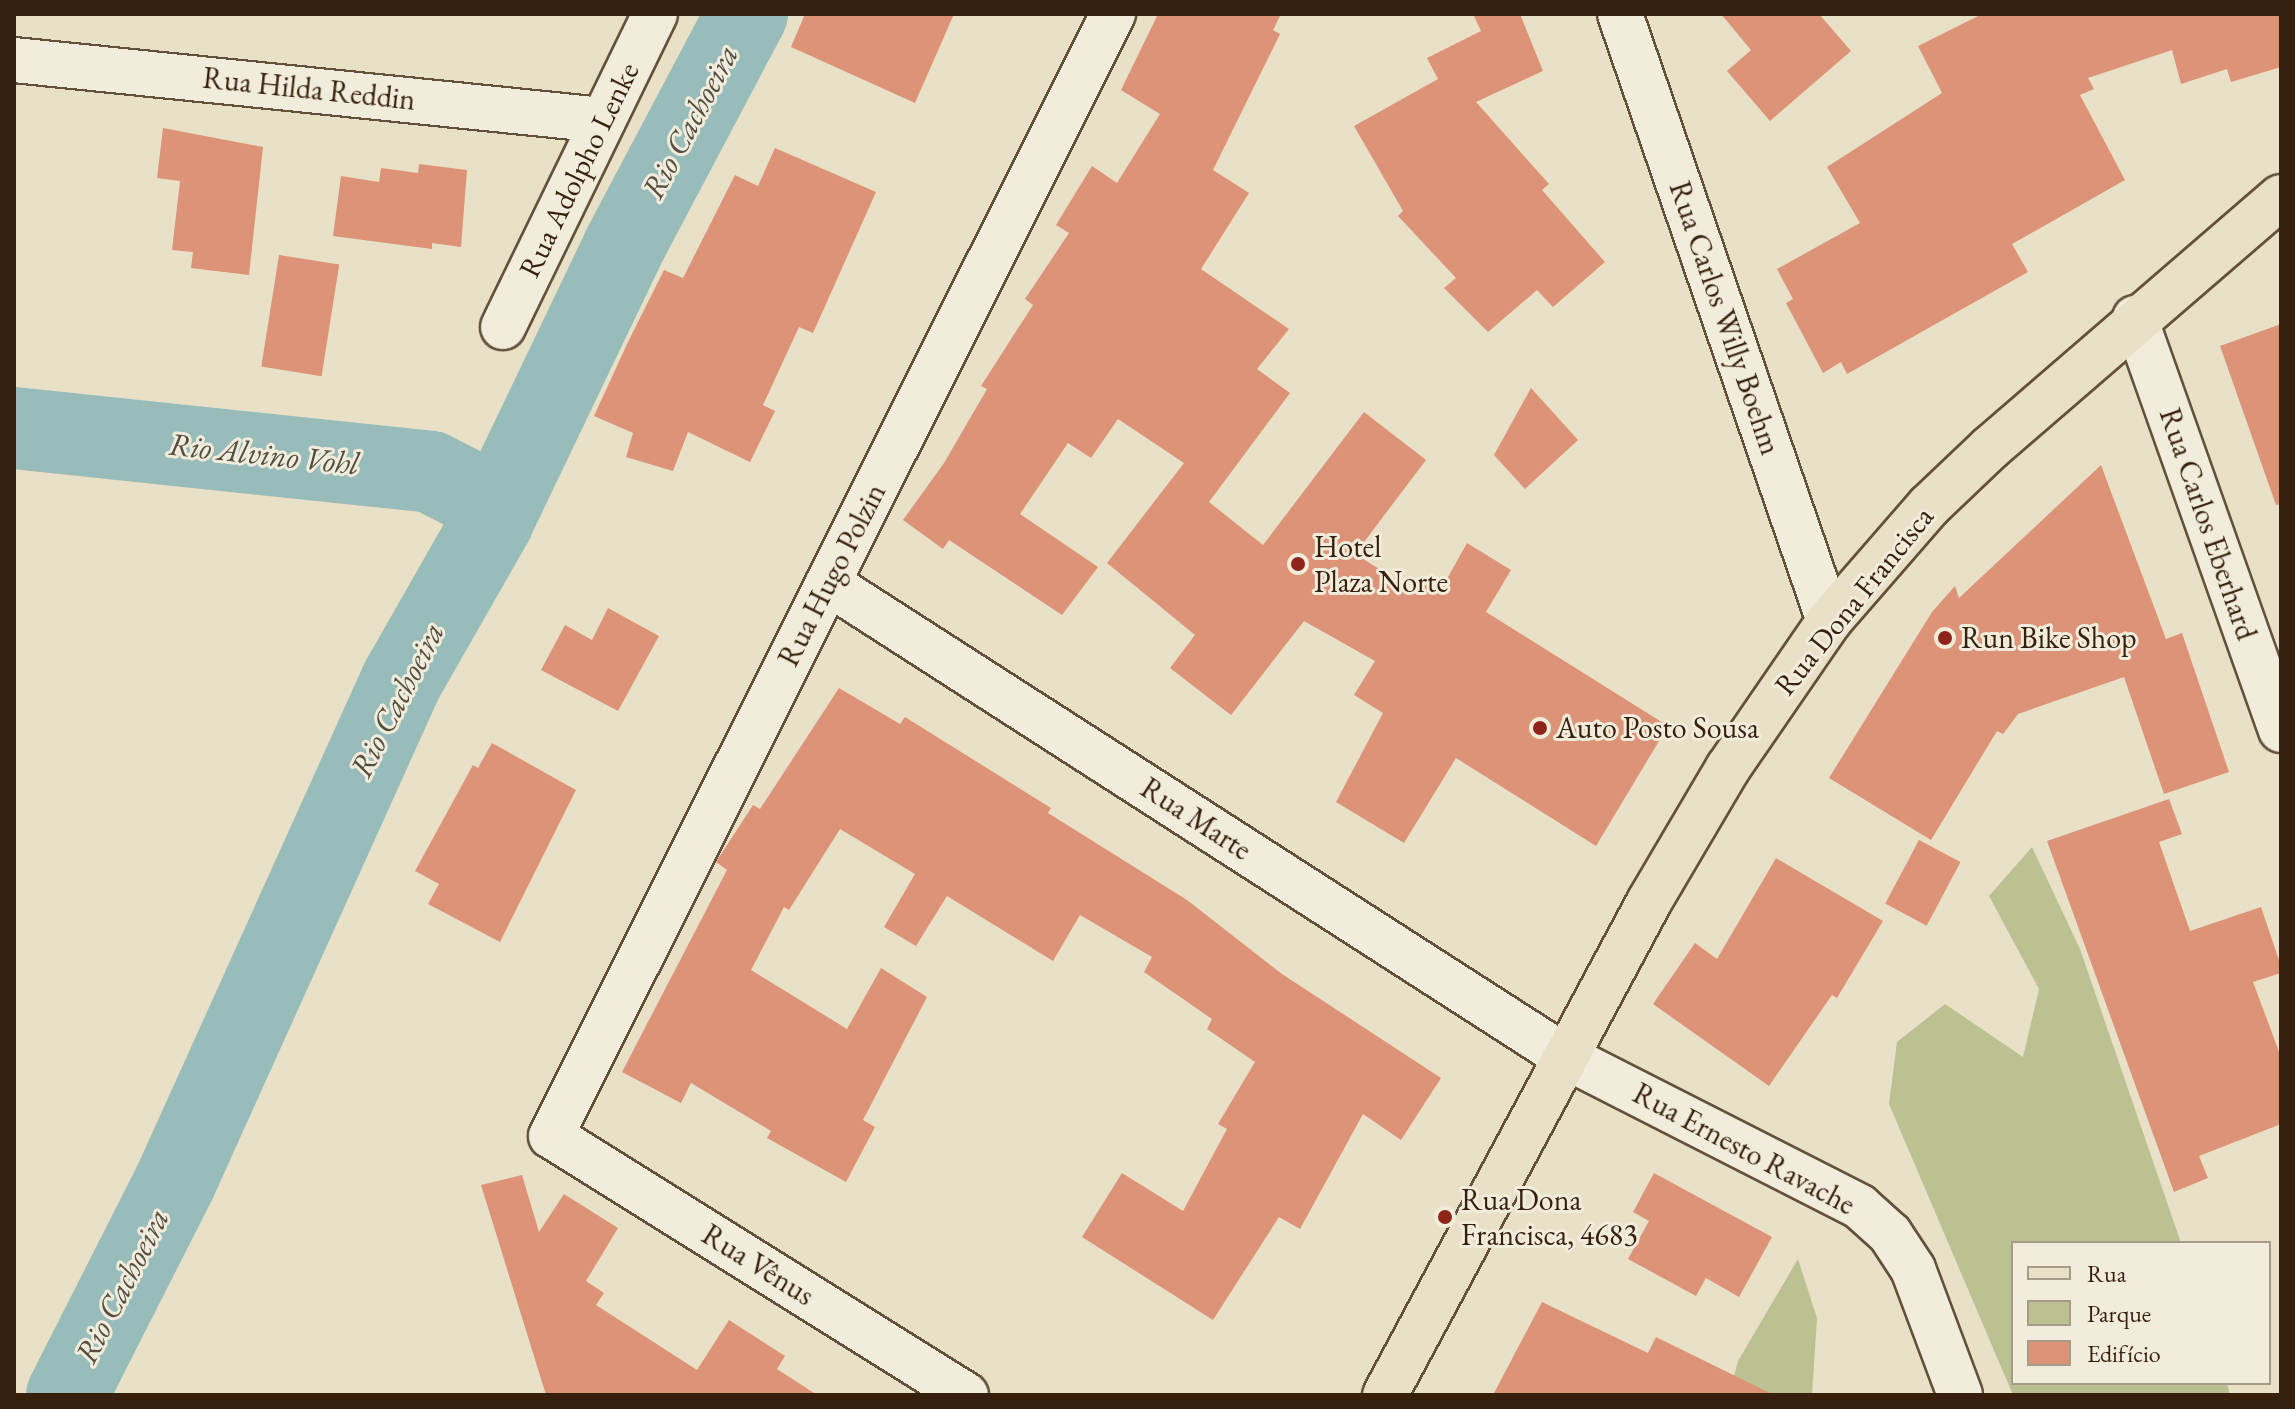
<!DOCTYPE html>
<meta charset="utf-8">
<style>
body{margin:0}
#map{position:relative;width:2295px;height:1409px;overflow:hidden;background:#e9e1c7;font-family:"EB Garamond",serif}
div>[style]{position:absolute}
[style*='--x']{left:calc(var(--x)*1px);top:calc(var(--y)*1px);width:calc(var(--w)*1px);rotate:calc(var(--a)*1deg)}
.green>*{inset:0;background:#bcc192}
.river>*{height:82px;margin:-41px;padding:0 41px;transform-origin:41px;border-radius:41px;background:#98bcba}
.building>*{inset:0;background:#dc9377;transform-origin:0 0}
.roads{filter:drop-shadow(2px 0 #63503b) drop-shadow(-2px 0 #63503b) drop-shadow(0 2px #63503b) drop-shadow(0 -2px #63503b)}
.minor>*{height:44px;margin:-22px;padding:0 22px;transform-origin:22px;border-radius:22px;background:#f1ecdb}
.major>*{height:44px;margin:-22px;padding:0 22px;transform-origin:22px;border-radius:22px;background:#e9e1c7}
.dots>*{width:22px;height:22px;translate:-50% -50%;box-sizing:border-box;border:4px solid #f1ecdb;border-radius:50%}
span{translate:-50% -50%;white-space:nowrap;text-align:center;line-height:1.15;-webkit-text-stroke:6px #f1ecdb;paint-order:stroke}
.street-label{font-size:30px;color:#361f0c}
.poi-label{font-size:30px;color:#361f0c}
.left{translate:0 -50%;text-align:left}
.water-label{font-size:32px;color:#534e40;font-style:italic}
.frame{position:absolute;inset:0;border:16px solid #361f0c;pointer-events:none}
.legend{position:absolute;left:2011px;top:1241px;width:260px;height:144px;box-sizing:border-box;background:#f1ecdb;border:2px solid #a69a88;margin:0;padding:10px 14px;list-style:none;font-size:24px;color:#361f0c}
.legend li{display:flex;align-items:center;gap:16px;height:40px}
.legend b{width:40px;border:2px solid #a69a88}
</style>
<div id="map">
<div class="green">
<div style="clip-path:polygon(2032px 847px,2080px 949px,2181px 1243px,2013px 1243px,2013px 1383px,2227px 1383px,2230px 1395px,2013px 1395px,1889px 1104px,1897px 1042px,1945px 1004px,2023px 1057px,2039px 989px,1989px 896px)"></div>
<div style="clip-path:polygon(1798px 1259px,1817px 1318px,1812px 1395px,1729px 1395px,1738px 1361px)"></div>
</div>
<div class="river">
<div style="--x:14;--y:428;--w:419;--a:6"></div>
<div style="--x:431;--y:472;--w:55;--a:27"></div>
<div style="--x:480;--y:497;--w:28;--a:64"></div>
<div style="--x:67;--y:1395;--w:241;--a:-63.1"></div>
<div style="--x:176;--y:1180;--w:549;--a:-65.68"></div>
<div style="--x:402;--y:680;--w:182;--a:-60.3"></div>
<div style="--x:492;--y:522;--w:304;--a:-64.4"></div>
<div style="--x:623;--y:248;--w:265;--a:-62.1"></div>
</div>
<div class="building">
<div style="clip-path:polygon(805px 14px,954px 14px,915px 103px,791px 47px)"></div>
<div style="clip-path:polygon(1158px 14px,1281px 14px,1273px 30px,1280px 34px,1213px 170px,1249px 193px,1201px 269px,1289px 329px,1257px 369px,1290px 393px,1209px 502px,1263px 545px,1364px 412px,1426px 460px,1355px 554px,1418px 593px,1427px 577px,1443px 586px,1467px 543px,1511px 570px,1486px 612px,1668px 726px,1596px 846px,1456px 758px,1404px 843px,1336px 802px,1383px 713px,1354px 695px,1375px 661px,1304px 621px,1231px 715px,1170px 668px,1195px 635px,1107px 563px,1184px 463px,1118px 419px,1091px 458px,1068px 443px,1020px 514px,1098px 567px,1062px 615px,949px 540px,943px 549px,903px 520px,944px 463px,987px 389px,981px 386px,1033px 305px,1025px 299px,1069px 233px,1056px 225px,1092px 166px,1117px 183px,1160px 114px,1121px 90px)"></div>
<div style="clip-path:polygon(1473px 14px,1520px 14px,1543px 71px,1476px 102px,1549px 184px,1542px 190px,1605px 262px,1553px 307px,1537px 290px,1488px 332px,1444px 288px,1456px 278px,1398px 216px,1403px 211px,1354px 126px,1438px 79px,1427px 58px,1481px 31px)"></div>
<div style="clip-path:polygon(1721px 14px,1819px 14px,1851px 51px,1770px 121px,1727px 71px,1751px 50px)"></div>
<div style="clip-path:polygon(1982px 14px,2281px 14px,2281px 67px,2231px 82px,2227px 69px,2181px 84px,2172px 50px,2088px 78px,2094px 89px,2080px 95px,2125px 180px,2012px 244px,2028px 272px,1847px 374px,1841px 362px,1823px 373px,1786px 303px,1793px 299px,1777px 269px,1860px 223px,1827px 167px,1942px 93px,1918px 46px)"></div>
<div style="clip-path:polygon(163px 128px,263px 147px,249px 275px,191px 268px,193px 252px,172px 250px,180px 181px,157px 178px)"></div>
<div style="clip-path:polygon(775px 148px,876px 192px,813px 333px,799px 327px,763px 405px,775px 411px,750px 462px,688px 432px,673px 471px,626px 457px,633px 433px,594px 416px,628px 342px,664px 270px,683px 278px,735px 175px,758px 186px)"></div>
<div style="clip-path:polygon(419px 164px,467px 170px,461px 247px,432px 243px,432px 249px,333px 236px,341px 176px,379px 182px,381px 168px,418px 173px)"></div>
<div style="left:279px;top:255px;width:61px;height:113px;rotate:9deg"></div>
<div style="clip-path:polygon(2281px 324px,2281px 504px,2276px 505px,2220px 346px)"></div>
<div style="clip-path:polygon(1531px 388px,1578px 440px,1525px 489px,1494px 455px)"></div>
<div style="clip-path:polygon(2101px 465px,2166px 639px,2182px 633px,2229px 772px,2164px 794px,2124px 677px,2018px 714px,2003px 734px,1997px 731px,1931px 840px,1829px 778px,1932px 612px,1955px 586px,1959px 598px)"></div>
<div style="clip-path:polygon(608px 608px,659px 636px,618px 711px,541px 670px,565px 625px,592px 640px)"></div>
<div style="clip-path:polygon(839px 688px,900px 724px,905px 717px,1051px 808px,1048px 813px,1187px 900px,1282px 974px,1441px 1078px,1401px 1140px,1363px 1114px,1300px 1229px,1279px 1217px,1213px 1320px,1082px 1237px,1122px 1173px,1183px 1211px,1227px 1129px,1218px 1124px,1255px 1062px,1207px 1029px,1212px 1019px,1144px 972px,1152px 957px,1080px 915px,1053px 961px,947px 896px,916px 946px,884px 927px,915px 874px,840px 829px,789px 910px,784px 907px,751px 970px,847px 1029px,881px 968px,927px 997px,863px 1120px,875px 1127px,846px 1182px,767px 1138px,771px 1131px,691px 1083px,681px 1103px,622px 1072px,727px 870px,716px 862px,753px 805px,760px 809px)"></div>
<div style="clip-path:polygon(492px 743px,576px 790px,500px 942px,428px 904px,439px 884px,415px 871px,473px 765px,478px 768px)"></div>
<div style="clip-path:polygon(2169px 799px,2182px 834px,2159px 842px,2190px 931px,2261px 907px,2281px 966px,2281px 973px,2253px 982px,2281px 1057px,2281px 1124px,2199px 1156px,2208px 1178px,2174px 1192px,2047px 841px)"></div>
<div style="left:1919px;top:840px;width:47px;height:72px;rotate:28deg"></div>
<div style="clip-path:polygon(1776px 858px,1883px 921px,1837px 998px,1832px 995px,1769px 1086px,1653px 1004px,1695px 943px,1717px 959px)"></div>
<div style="clip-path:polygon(1654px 1173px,1772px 1237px,1739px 1297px,1706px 1278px,1696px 1296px,1628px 1259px,1649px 1221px,1633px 1212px)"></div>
<div style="clip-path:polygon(522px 1175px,539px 1232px,564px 1194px,618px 1228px,586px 1281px,604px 1293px,596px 1305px,697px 1370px,729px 1320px,785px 1356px,777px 1369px,817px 1395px,546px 1395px,481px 1185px)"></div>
<div style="clip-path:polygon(1542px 1302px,1648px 1353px,1656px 1337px,1774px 1395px,1493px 1395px)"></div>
</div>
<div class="roads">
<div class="minor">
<div style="--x:1620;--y:14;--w:642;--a:71"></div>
<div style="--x:14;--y:60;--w:592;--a:5.82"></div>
<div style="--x:2135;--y:318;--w:437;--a:70.5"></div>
<div style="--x:503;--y:327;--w:348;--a:-64.1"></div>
<div style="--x:828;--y:583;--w:875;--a:32.73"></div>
<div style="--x:1564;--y:1056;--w:332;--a:27"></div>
<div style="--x:1860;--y:1207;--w:40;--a:42"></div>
<div style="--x:1890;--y:1234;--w:42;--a:56.7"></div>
<div style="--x:1913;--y:1269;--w:134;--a:69.5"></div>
<div style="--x:966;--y:1395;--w:489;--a:-148"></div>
<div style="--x:551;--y:1136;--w:1255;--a:-63.39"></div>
</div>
<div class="major">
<div style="--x:1385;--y:1395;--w:559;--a:-61.83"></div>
<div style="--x:1649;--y:902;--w:156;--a:-59.5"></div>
<div style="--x:1728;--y:768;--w:178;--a:-55.5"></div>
<div style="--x:1829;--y:621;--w:152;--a:-49"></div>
<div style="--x:1929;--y:506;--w:84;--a:-43.6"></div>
<div style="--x:1990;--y:448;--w:384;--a:-40.8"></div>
</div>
</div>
<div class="dots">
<div style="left:1298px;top:564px;background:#8f2418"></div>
<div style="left:1945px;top:638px;background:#8f2418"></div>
<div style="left:1540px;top:728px;background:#8f2418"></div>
<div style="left:1445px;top:1217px;background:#8f2418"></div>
</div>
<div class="street-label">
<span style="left:309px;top:89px;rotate:6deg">Rua Hilda Reddin</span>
<span style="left:579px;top:170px;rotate:-64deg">Rua Adolpho Lenke</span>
<span style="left:1725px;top:318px;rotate:71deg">Rua Carlos Willy Boehm</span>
<span style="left:2208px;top:524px;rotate:71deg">Rua Carlos Eberhard</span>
<span style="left:832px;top:575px;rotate:-63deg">Rua Hugo Polzin</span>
<span style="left:1854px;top:601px;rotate:-51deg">Rua Dona Francisca</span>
<span style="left:1196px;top:819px;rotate:33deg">Rua Marte</span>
<span style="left:1744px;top:1149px;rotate:28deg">Rua Ernesto Ravache</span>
<span style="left:758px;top:1265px;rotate:32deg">Rua Vênus</span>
</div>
<div class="poi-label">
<span class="left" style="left:1314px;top:564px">Hotel<br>Plaza Norte</span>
<span class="left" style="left:1961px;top:638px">Run Bike Shop</span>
<span class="left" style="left:1556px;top:728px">Auto Posto Sousa</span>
<span class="left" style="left:1461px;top:1217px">Rua Dona<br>Francisca, 4683</span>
</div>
<div class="water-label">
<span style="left:690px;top:122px;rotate:-62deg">Rio Cachoeira</span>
<span style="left:264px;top:454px;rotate:6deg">Rio Alvino Vohl</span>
<span style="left:397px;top:700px;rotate:-63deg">Rio Cachoeira</span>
<span style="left:122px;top:1286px;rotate:-63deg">Rio Cachoeira</span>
</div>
<div class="frame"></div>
<ul class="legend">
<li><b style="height:10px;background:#e9e1c7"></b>Rua</li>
<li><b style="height:22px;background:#bcc192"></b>Parque</li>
<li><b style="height:22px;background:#dc9377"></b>Edifício</li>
</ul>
</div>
